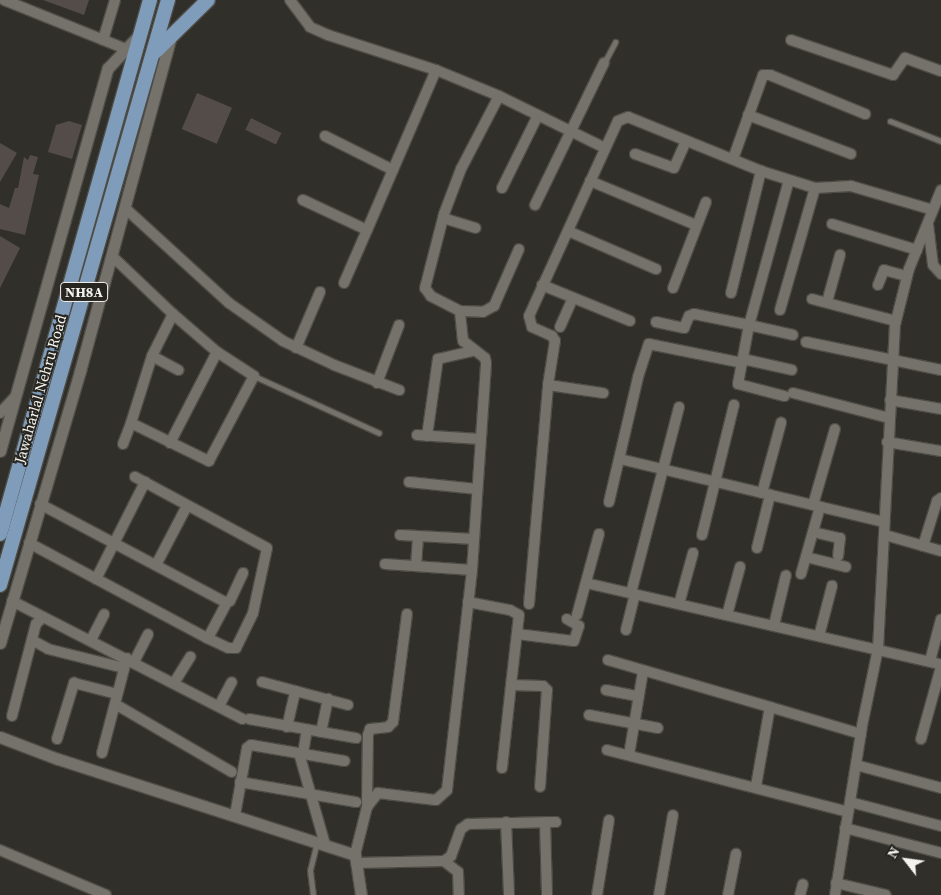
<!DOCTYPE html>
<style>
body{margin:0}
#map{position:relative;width:941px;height:895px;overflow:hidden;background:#312f29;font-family:"Source Serif 4",serif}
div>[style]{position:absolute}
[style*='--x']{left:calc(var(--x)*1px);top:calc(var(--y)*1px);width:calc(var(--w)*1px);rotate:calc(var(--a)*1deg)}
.building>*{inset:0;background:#544c49;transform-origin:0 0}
.roads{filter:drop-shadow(1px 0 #4e4c46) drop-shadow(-1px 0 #4e4c46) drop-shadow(0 1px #4e4c46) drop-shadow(0 -1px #4e4c46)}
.service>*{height:5px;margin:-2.5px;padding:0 2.5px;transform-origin:2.5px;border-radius:2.5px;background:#74726b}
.minor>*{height:10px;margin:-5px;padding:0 5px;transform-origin:5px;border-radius:5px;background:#74726b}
.tertiary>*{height:11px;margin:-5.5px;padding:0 5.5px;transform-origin:5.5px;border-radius:5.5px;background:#74726b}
.primary>*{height:14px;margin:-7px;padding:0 7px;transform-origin:7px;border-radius:7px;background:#7f9dbb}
span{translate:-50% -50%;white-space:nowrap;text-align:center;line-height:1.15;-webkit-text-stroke:4px #27251f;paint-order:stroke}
.shield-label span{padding:1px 4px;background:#27251f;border:1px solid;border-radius:4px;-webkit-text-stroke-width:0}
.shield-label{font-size:14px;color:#f4f3ef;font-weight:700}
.street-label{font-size:15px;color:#f4f3ef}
.north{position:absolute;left:881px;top:835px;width:50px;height:50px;-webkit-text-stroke:4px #27251f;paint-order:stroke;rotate:300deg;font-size:14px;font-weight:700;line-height:20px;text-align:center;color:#f4f3ef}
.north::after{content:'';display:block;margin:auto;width:18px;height:22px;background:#f4f3ef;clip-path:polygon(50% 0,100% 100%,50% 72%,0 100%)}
</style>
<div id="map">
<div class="building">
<div style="clip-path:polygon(43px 0,89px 0,84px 15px)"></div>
<div style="left:197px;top:93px;width:38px;height:39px;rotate:23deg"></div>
<div style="left:251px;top:118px;width:34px;height:13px;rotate:26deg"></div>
<div style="clip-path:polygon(69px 121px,82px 125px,72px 159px,48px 152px,56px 125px)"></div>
<div style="clip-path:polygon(0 143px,17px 153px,0 182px)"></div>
<div style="clip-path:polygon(30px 155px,38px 157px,33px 174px,39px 175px,25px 235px,0 229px,0 204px,9px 208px,15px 188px,18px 188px,24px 157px,28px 160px)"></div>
<div style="clip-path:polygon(0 236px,20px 248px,0 288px)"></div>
</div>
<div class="roads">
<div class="service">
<div style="--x:604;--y:63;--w:24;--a:-62"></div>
<div style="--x:890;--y:121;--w:55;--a:21.4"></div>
<div style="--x:254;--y:376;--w:137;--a:24.5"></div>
<div style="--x:313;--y:895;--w:25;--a:-97"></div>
<div style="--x:310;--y:870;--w:29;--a:-76"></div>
</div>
<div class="minor">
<div style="--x:4;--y:0;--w:131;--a:21.9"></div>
<div style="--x:290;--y:0;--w:34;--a:53"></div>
<div style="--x:310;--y:27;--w:20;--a:24"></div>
<div style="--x:328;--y:35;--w:114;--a:18"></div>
<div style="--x:436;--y:70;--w:174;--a:113.3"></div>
<div style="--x:367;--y:230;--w:71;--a:-154.9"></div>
<div style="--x:103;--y:40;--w:42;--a:-73.3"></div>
<div style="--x:791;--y:40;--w:108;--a:18.9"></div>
<div style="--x:893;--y:75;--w:21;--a:-55"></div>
<div style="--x:905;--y:58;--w:38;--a:20"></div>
<div style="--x:436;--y:70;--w:68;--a:22.4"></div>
<div style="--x:748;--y:115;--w:110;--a:20.7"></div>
<div style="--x:325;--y:136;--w:76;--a:26.6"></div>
<div style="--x:635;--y:154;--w:41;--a:19.7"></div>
<div style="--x:674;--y:168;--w:30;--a:-66"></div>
<div style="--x:733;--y:159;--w:89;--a:-70.3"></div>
<div style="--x:763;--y:75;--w:7;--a:0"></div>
<div style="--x:770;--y:75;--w:103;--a:22.3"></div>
<div style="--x:789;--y:180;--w:150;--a:105.4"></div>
<div style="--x:749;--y:325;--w:45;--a:12.8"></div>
<div style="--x:590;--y:181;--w:115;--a:22.5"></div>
<div style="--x:502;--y:188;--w:81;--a:-63.7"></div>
<div style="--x:535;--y:205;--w:158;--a:-64.1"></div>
<div style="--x:125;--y:208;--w:141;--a:42.4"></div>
<div style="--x:229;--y:303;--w:66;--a:35.1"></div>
<div style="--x:283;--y:341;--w:56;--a:25.2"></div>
<div style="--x:334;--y:365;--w:70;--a:21"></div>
<div style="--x:443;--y:218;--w:34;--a:17"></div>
<div style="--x:832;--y:224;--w:89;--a:17"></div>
<div style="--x:928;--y:224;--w:41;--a:83"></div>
<div style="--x:933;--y:265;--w:12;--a:48"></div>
<div style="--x:568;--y:231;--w:96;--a:23.4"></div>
<div style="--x:112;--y:256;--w:84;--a:43.6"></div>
<div style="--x:173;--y:314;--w:47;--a:116.6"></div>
<div style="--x:152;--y:356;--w:70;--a:107.4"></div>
<div style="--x:131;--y:423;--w:87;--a:26"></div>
<div style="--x:209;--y:461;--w:96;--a:-62.1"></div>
<div style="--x:254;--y:376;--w:44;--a:-147"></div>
<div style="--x:217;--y:352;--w:58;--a:-139.2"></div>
<div style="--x:344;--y:283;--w:58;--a:-66.5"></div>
<div style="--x:542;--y:285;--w:95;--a:22.2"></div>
<div style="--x:878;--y:285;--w:16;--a:-68"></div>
<div style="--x:884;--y:270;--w:24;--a:15"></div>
<div style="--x:673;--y:288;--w:92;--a:-69"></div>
<div style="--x:731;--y:293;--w:126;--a:-76.2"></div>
<div style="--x:812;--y:299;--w:87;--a:14.7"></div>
<div style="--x:827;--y:302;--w:49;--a:-74.5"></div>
<div style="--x:780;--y:310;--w:127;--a:-74"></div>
<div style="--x:460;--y:311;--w:23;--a:2"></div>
<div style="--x:483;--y:312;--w:13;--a:-29"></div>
<div style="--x:494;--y:306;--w:62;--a:-66.3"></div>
<div style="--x:656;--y:322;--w:29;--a:12"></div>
<div style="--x:684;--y:328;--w:13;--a:-67"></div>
<div style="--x:689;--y:316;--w:5;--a:-22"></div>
<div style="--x:694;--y:314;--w:56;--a:11.3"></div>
<div style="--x:749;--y:325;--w:60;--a:100.6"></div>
<div style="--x:738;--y:384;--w:48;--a:14.6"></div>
<div style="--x:560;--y:327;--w:32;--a:-66"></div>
<div style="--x:806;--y:342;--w:138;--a:11.7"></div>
<div style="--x:296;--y:348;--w:61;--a:-66.8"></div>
<div style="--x:152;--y:356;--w:30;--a:28"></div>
<div style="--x:743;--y:359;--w:50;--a:12.7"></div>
<div style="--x:377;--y:383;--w:62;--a:-69.2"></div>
<div style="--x:548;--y:385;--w:56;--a:8.3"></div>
<div style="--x:793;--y:393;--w:99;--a:14.6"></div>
<div style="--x:890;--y:400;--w:52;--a:10"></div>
<div style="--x:0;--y:413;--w:22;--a:-47"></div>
<div style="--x:417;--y:435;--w:63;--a:3.6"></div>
<div style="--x:427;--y:436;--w:78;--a:-81.9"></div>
<div style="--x:438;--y:359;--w:37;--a:-13"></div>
<div style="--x:887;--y:442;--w:55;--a:9.5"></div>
<div style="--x:170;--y:443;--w:102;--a:-62.7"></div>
<div style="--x:123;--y:444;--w:22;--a:-69"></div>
<div style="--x:620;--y:459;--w:272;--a:13.4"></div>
<div style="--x:409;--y:482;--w:68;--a:5.9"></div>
<div style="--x:762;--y:493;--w:73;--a:-74.8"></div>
<div style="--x:609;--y:502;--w:128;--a:-76.9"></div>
<div style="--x:638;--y:377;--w:35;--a:-72"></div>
<div style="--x:649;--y:344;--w:95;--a:11.5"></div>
<div style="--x:40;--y:504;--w:209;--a:27.9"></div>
<div style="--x:225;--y:602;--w:5;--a:-11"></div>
<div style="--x:230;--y:601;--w:31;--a:-65"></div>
<div style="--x:813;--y:505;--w:79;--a:-73.9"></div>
<div style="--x:813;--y:532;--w:28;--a:13"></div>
<div style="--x:840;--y:538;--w:18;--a:96"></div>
<div style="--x:400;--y:535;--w:74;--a:3.1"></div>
<div style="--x:702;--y:535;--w:134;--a:-76.2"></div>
<div style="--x:885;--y:535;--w:58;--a:15.9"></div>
<div style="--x:29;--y:543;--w:202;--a:28.1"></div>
<div style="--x:207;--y:638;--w:23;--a:25"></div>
<div style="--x:228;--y:648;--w:8;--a:0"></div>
<div style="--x:236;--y:648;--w:39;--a:-64"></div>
<div style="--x:253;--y:613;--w:66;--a:-77.8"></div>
<div style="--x:267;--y:548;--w:150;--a:-151.7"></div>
<div style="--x:923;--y:546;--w:47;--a:-72.7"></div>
<div style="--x:937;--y:501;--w:5;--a:-37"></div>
<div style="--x:757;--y:548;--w:55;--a:-76.2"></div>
<div style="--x:806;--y:557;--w:41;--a:14"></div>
<div style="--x:385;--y:564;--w:87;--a:3.9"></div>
<div style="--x:156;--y:565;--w:67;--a:-62.3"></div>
<div style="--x:416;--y:566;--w:30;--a:-86"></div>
<div style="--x:801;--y:574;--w:70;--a:-74.2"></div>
<div style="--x:96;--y:579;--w:109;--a:-63.2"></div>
<div style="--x:586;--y:583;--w:364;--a:12.9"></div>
<div style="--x:631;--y:593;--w:192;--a:-75.5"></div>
<div style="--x:12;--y:601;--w:259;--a:27.1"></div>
<div style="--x:468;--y:602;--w:43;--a:10.8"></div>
<div style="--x:510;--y:610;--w:10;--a:29"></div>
<div style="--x:519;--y:615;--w:70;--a:96.5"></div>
<div style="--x:511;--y:685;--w:32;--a:2"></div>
<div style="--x:543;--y:686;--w:6;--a:45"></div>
<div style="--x:547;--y:690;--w:97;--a:94.1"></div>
<div style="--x:529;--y:604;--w:220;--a:-85"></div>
<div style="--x:548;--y:385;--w:45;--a:-81"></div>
<div style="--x:555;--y:341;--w:6;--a:-121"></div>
<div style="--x:552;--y:336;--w:22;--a:-156"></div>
<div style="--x:532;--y:327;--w:11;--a:-105"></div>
<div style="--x:529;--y:316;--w:214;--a:-65.5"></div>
<div style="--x:618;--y:121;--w:11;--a:-22"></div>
<div style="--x:628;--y:117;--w:144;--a:22.1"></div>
<div style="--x:761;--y:171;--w:57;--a:17.5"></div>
<div style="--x:815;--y:188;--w:36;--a:-3"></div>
<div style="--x:851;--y:186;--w:85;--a:16.3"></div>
<div style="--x:679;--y:604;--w:53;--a:-74.6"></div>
<div style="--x:577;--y:615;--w:84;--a:-74.8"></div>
<div style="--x:727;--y:615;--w:50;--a:-74.8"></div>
<div style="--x:774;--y:625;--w:51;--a:-76.5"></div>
<div style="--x:626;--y:630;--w:37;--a:-76"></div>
<div style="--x:517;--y:634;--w:57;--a:7"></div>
<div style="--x:574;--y:641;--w:16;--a:-72"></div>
<div style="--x:579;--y:626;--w:14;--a:-150"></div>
<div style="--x:819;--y:636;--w:52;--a:-75.4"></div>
<div style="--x:208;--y:638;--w:40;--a:-62"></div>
<div style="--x:32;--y:640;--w:18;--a:29"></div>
<div style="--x:48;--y:649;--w:78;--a:14"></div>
<div style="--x:91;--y:640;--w:29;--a:-63"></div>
<div style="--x:608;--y:660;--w:169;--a:16.2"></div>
<div style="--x:930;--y:661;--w:43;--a:-75.3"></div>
<div style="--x:134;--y:662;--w:31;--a:-63"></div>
<div style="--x:262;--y:682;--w:89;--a:15"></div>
<div style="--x:174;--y:683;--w:31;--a:-58"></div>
<div style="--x:606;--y:690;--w:33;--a:11"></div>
<div style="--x:115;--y:704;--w:135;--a:30.2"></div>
<div style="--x:219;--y:706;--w:27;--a:-62"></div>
<div style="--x:589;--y:715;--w:70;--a:10.7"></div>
<div style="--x:12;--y:716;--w:95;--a:-75.4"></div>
<div style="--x:36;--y:624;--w:10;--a:-45"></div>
<div style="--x:249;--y:719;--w:109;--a:10.1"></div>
<div style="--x:287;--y:727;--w:37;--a:-77"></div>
<div style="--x:321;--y:732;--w:34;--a:-78"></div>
<div style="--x:57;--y:739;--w:59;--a:-73.1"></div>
<div style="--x:74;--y:683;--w:44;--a:14.3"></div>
<div style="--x:921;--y:739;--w:75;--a:-74.5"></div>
<div style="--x:607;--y:750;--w:249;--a:14.4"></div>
<div style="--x:102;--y:753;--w:98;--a:-75.3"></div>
<div style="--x:299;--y:753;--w:95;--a:74.1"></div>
<div style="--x:303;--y:754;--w:24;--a:-81"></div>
<div style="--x:629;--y:755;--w:85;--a:-80.5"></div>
<div style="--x:856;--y:765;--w:88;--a:15.1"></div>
<div style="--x:502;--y:768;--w:83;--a:-83.8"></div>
<div style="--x:240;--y:782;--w:118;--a:9.8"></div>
<div style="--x:756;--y:786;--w:80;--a:-80"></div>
<div style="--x:770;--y:707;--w:95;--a:16.5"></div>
<div style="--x:850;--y:802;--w:94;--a:14.8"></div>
<div style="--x:367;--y:803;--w:68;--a:-89.2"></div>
<div style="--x:368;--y:735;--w:6;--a:-72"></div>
<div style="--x:370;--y:729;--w:18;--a:-6"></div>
<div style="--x:388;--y:727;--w:7;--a:-45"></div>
<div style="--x:393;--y:722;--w:109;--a:-82.6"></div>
<div style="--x:235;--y:815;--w:68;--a:-79.8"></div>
<div style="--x:247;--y:748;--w:5;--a:-37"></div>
<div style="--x:251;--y:745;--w:95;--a:9.7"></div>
<div style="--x:506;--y:822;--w:73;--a:87.6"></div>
<div style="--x:545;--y:822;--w:73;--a:88.4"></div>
<div style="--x:845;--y:828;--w:99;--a:14.6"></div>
<div style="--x:0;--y:850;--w:115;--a:23"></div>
<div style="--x:355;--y:855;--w:49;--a:-76"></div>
<div style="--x:367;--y:807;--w:18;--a:-52"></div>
<div style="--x:378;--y:793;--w:58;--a:6.9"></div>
<div style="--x:436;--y:800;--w:15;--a:-42"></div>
<div style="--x:447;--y:790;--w:221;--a:-83.5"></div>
<div style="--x:472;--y:570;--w:207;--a:-86.1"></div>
<div style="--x:486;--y:363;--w:5;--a:-101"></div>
<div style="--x:485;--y:358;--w:28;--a:-142"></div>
<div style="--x:463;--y:341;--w:30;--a:-96"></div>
<div style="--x:460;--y:311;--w:33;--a:-153"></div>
<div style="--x:431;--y:296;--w:10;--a:-127"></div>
<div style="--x:425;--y:288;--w:76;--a:-75.6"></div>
<div style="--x:444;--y:214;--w:48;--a:-69.3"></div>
<div style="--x:461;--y:169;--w:82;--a:-62.5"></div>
<div style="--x:499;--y:96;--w:118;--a:26.1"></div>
<div style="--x:444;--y:861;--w:18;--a:38"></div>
<div style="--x:458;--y:872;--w:23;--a:88"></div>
<div style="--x:356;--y:863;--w:88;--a:-1.3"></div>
<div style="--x:444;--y:861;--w:9;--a:-36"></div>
<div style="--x:451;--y:856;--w:29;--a:-70"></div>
<div style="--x:461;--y:829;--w:9;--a:-36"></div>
<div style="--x:468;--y:824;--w:88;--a:-1.3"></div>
<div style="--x:836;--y:883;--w:51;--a:13.5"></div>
<div style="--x:597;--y:895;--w:76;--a:-80.9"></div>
<div style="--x:659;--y:895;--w:81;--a:-80.1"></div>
<div style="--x:728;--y:895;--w:42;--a:-79"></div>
<div style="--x:800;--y:895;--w:11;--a:-75"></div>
<div style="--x:835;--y:895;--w:171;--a:-80.9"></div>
<div style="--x:862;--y:726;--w:79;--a:-78.3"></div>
<div style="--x:878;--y:649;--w:324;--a:-87"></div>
<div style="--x:895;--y:325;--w:58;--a:-76"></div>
<div style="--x:909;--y:269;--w:85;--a:-67.9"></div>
</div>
<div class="tertiary">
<div style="--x:0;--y:451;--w:398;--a:-74.3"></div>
<div style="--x:108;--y:68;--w:48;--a:-46.7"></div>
<div style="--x:0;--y:643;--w:284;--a:-73.6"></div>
<div style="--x:80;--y:371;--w:347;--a:-74.8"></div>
<div style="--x:0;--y:737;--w:62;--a:20.8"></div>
<div style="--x:58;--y:759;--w:312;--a:17.9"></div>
<div style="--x:355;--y:855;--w:40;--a:81.5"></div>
</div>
<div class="primary">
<div style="--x:155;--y:52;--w:74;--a:-44.5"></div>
<div style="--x:0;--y:534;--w:555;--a:-74.31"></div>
<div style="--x:0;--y:585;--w:609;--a:-73.98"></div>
</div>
</div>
<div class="shield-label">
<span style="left:84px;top:292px">NH8A</span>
</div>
<div class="street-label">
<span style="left:40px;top:389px;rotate:-74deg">Jawaharlal Nehru Road</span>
</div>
<div class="north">N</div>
</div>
